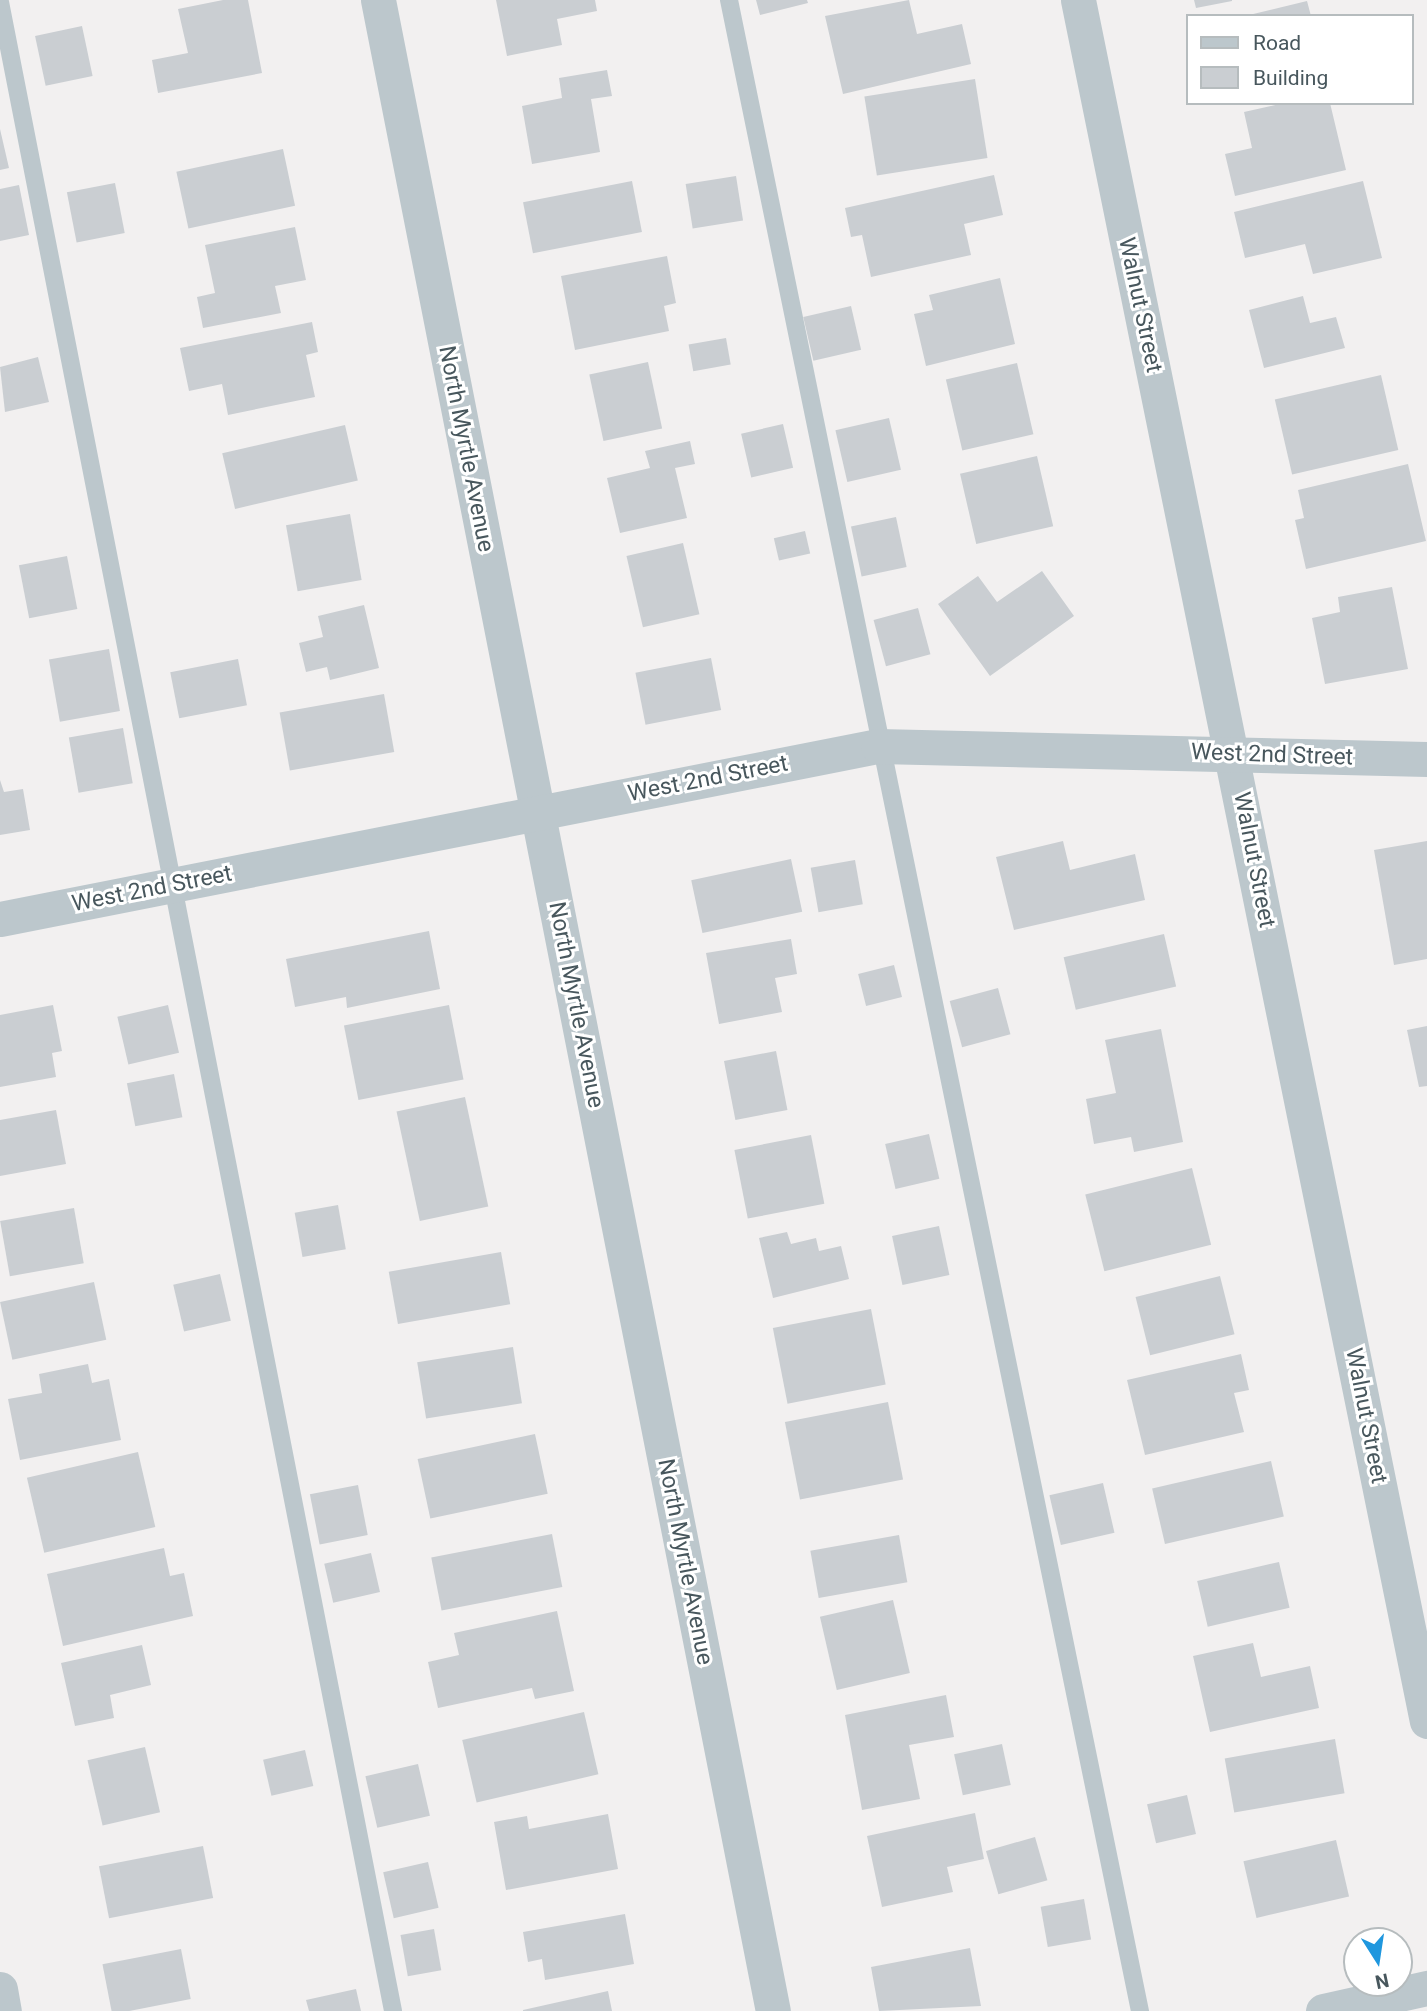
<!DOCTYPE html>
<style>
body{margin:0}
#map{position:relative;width:1427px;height:2011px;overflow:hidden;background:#f2f0f0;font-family:Roboto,sans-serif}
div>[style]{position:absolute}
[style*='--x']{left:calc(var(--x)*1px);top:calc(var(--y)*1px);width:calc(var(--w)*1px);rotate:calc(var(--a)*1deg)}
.building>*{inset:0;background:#caced2;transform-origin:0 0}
.lane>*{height:18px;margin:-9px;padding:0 9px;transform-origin:9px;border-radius:9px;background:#bcc7cc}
.street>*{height:35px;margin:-17.5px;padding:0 17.5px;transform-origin:17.5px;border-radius:17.5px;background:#bcc7cc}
span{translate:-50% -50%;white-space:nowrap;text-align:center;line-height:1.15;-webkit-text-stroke:6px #fff;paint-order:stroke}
.street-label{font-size:23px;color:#48575d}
.legend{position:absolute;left:1186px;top:14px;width:228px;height:91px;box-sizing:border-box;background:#fff;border:2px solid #b6bcbe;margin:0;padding:9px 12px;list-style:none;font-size:21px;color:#48575d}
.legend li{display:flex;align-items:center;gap:14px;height:35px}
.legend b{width:35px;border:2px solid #b6bcbe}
.north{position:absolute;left:1343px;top:1927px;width:70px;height:70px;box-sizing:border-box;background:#fff;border:2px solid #b6bcbe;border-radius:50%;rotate:168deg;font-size:19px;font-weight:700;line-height:28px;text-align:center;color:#48575d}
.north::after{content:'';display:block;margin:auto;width:24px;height:32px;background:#1f97de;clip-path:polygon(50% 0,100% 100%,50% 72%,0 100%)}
</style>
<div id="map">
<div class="building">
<div style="clip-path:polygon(223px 0,248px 0,262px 73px,158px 93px,152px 60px,188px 53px,178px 9px)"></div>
<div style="clip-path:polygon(496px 0,595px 0,597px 11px,557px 19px,562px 45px,507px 56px)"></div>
<div style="clip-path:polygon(756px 0,807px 0,808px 3px,760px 15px)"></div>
<div style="clip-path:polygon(909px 0,917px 34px,962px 24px,971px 64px,843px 94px,825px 16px)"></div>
<div style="clip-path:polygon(1194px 0,1232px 0,1232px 1px,1196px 8px)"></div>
<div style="clip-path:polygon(1307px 1px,1311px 16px,1249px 16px,1249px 15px)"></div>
<div style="left:82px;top:26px;width:51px;height:48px;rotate:78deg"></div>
<div style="clip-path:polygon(607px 70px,612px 96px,591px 99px,600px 152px,532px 164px,522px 106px,562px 98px,559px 78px)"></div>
<div style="left:975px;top:79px;width:80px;height:112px;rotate:81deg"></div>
<div style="clip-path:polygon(1284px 103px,1330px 103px,1346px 170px,1235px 196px,1225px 154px,1252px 148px,1244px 112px)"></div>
<div style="clip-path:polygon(0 129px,9px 168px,0 170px)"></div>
<div style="left:283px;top:149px;width:58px;height:109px;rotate:78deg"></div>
<div style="clip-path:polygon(994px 175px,1003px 215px,964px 224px,971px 255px,871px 277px,862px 235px,851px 237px,845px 208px)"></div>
<div style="left:736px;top:176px;width:45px;height:51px;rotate:81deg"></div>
<div style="left:632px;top:181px;width:52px;height:111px;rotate:79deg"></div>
<div style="clip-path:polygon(1363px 181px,1382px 258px,1313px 274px,1305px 244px,1245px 258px,1234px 212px)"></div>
<div style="left:115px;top:183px;width:51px;height:49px;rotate:79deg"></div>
<div style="clip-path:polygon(19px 185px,29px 235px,0 241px,0 189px)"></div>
<div style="clip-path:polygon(295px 227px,306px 280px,275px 286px,281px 313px,203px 328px,197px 297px,215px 293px,205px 245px)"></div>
<div style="clip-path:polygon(667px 256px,676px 303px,664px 306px,669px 331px,575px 350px,561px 276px)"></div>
<div style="clip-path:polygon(1000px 278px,1015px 344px,926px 366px,914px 314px,933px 310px,929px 295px)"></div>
<div style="clip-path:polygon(1303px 296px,1310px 323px,1336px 317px,1345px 348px,1264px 368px,1249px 310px)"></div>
<div style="left:851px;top:306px;width:45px;height:49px;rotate:77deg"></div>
<div style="clip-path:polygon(312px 322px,318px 352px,306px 355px,315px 397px,228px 415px,222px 384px,189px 391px,180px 348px)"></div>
<div style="left:726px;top:338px;width:27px;height:38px;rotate:80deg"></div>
<div style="clip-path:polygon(38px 357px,49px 402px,5px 412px,0 367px)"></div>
<div style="left:648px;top:362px;width:68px;height:60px;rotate:78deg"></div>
<div style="left:1017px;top:363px;width:73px;height:73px;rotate:77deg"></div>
<div style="left:1381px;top:375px;width:77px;height:109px;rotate:77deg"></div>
<div style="left:889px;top:418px;width:53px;height:55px;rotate:77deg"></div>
<div style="left:783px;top:424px;width:45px;height:43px;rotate:77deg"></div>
<div style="left:345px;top:425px;width:57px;height:126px;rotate:77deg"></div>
<div style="clip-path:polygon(690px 441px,695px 464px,675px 468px,687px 518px,620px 533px,607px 478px,650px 468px,645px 451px)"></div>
<div style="left:1037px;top:456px;width:72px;height:79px;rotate:77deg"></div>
<div style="clip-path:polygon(1408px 464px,1426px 541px,1306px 569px,1295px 520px,1304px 518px,1298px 490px)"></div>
<div style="left:350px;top:514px;width:67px;height:65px;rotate:80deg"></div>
<div style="left:896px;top:517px;width:51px;height:46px;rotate:78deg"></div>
<div style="left:805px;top:531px;width:23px;height:32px;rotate:77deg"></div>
<div style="left:683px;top:543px;width:73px;height:58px;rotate:77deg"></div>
<div style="left:67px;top:556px;width:54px;height:49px;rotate:79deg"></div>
<div style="clip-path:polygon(1042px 571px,1074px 616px,990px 676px,938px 604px,978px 576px,997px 602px)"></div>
<div style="clip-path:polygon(1392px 587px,1408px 669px,1325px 684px,1312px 618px,1340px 612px,1338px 597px)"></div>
<div style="clip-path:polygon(364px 605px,379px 668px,330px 680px,327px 667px,306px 672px,299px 643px,323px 637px,318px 616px)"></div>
<div style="left:918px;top:608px;width:48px;height:46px;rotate:75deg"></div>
<div style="left:109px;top:649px;width:63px;height:61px;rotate:80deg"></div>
<div style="left:711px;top:658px;width:53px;height:77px;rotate:79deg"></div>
<div style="left:238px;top:659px;width:47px;height:69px;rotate:79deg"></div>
<div style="left:384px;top:694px;width:59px;height:106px;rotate:80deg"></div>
<div style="left:123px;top:728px;width:56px;height:55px;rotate:80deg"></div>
<div style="clip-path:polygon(0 780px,4px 792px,23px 789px,30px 830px,0 835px)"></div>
<div style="clip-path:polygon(1063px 841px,1070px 870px,1135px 854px,1145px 900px,1014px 930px,996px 857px)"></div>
<div style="clip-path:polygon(1427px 841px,1427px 959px,1394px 965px,1374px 850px)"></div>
<div style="left:791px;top:859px;width:54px;height:102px;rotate:78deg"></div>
<div style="left:855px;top:860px;width:45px;height:45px;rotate:80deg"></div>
<div style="clip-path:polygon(429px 931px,440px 989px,347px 1008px,346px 997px,295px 1007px,286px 959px)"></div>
<div style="left:1164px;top:934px;width:54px;height:103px;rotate:77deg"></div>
<div style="clip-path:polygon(791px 939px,797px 974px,775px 978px,782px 1012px,719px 1024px,706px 953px)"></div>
<div style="left:894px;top:965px;width:33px;height:37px;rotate:76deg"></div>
<div style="left:998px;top:988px;width:48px;height:50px;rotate:75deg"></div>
<div style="clip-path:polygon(53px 1005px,62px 1051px,52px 1053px,56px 1077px,0 1087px,0 1015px)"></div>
<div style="left:168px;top:1005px;width:49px;height:52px;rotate:77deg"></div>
<div style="left:449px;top:1005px;width:76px;height:107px;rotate:79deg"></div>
<div style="clip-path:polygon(1427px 1026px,1427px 1086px,1419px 1087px,1407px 1030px)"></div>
<div style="clip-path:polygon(1161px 1029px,1183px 1142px,1134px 1152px,1131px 1137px,1094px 1144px,1086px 1099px,1116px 1093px,1105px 1040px)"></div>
<div style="left:776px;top:1051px;width:60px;height:53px;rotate:79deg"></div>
<div style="left:174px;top:1074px;width:44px;height:48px;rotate:79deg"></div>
<div style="left:465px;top:1097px;width:112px;height:70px;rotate:78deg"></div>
<div style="clip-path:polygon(56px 1110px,66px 1164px,0 1176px,0 1120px)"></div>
<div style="left:929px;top:1134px;width:46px;height:45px;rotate:77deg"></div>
<div style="left:811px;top:1135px;width:70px;height:78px;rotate:79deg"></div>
<div style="left:1192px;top:1168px;width:79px;height:110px;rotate:76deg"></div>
<div style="left:338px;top:1205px;width:45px;height:44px;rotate:80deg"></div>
<div style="left:74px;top:1208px;width:56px;height:75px;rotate:80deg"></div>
<div style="left:939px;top:1226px;width:50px;height:48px;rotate:78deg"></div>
<div style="clip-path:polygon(787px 1232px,791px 1244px,816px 1238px,819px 1251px,841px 1246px,849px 1279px,773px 1298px,759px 1238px)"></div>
<div style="left:501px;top:1252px;width:53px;height:114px;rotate:80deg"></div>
<div style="left:220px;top:1274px;width:48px;height:48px;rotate:77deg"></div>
<div style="left:1220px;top:1276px;width:60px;height:87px;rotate:76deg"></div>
<div style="left:94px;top:1282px;width:59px;height:96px;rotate:78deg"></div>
<div style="left:871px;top:1309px;width:77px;height:100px;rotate:79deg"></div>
<div style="left:513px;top:1347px;width:57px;height:97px;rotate:81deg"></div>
<div style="clip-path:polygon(1241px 1354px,1249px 1390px,1234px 1393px,1244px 1432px,1145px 1455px,1127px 1380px)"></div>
<div style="clip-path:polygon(88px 1364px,92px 1383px,109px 1379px,121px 1440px,20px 1460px,8px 1399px,42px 1393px,39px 1374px)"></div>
<div style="left:888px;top:1402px;width:79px;height:105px;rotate:79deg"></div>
<div style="left:535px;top:1434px;width:61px;height:120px;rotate:78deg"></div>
<div style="left:138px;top:1452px;width:77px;height:114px;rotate:77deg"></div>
<div style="left:1271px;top:1461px;width:57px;height:122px;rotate:77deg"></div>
<div style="left:1103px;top:1483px;width:51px;height:55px;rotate:77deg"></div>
<div style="left:358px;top:1485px;width:51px;height:49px;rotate:79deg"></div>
<div style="left:552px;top:1534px;width:54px;height:123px;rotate:79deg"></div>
<div style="left:899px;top:1535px;width:48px;height:90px;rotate:80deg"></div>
<div style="clip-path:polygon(164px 1548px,170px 1576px,184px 1573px,193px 1616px,63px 1646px,47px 1574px)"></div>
<div style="left:371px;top:1553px;width:40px;height:48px;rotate:77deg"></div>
<div style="left:1279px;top:1562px;width:47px;height:84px;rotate:77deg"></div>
<div style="left:893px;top:1600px;width:75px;height:75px;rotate:77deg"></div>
<div style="clip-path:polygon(557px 1611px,574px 1691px,535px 1699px,532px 1688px,438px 1708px,428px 1662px,459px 1655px,454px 1633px)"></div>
<div style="clip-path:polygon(1253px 1643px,1261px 1677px,1310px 1666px,1319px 1708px,1210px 1732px,1193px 1656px)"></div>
<div style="clip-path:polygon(142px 1645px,151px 1685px,110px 1695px,114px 1718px,75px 1726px,61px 1663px)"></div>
<div style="clip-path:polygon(946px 1695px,954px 1737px,909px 1745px,920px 1799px,862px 1810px,845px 1715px)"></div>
<div style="left:584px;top:1712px;width:64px;height:125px;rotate:77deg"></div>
<div style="left:1335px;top:1739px;width:55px;height:112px;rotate:80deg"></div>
<div style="left:1002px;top:1744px;width:42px;height:49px;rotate:78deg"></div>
<div style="left:145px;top:1747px;width:67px;height:59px;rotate:77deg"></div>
<div style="left:305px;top:1750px;width:37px;height:43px;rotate:77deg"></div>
<div style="left:418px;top:1764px;width:53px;height:54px;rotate:77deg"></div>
<div style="left:1187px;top:1795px;width:40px;height:41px;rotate:77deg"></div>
<div style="clip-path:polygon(975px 1813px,984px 1859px,947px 1867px,953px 1892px,882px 1907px,867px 1836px)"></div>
<div style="clip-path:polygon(608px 1814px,618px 1869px,506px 1890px,494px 1822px,527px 1816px,529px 1829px)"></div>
<div style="left:1035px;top:1837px;width:45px;height:51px;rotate:74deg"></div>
<div style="left:1336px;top:1840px;width:58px;height:95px;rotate:77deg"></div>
<div style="left:203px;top:1846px;width:53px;height:106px;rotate:79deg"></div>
<div style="left:428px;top:1862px;width:47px;height:46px;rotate:77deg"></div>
<div style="left:1084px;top:1899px;width:41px;height:44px;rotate:80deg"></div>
<div style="clip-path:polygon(625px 1914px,634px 1964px,545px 1980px,542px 1959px,528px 1962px,523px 1932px)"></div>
<div style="left:434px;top:1929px;width:42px;height:34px;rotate:80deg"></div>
<div style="clip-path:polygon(970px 1948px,981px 2006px,879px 2011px,871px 1967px)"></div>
<div style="left:181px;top:1949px;width:51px;height:80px;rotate:79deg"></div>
<div style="clip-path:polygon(356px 1989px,361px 2011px,309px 2011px,306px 2000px)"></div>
<div style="clip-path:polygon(608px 1991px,612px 2011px,523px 2011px,523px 2010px)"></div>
</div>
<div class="lane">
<div style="--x:729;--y:0;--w:2053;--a:78.45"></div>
<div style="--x:0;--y:2;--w:2047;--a:78.93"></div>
</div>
<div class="street">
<div style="--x:378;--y:0;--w:2049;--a:78.89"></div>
<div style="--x:1078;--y:0;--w:1756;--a:78.54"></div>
<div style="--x:0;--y:919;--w:895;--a:-11.15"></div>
<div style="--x:878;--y:746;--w:549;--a:1.36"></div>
<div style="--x:0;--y:1989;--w:22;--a:80"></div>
<div style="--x:1323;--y:2011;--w:107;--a:-12.5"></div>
</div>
<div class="street-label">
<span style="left:1140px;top:305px;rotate:78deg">Walnut Street</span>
<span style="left:466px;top:449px;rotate:79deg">North Myrtle Avenue</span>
<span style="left:1272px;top:755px;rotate:2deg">West 2nd Street</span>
<span style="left:708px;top:779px;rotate:-11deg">West 2nd Street</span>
<span style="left:1254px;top:860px;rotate:79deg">Walnut Street</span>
<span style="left:152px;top:889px;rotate:-11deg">West 2nd Street</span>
<span style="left:576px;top:1005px;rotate:79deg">North Myrtle Avenue</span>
<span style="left:1366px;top:1416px;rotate:79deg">Walnut Street</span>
<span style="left:685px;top:1562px;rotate:79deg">North Myrtle Avenue</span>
</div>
<ul class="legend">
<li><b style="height:9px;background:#bcc7cc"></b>Road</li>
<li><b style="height:19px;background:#caced2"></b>Building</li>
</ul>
<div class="north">N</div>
</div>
